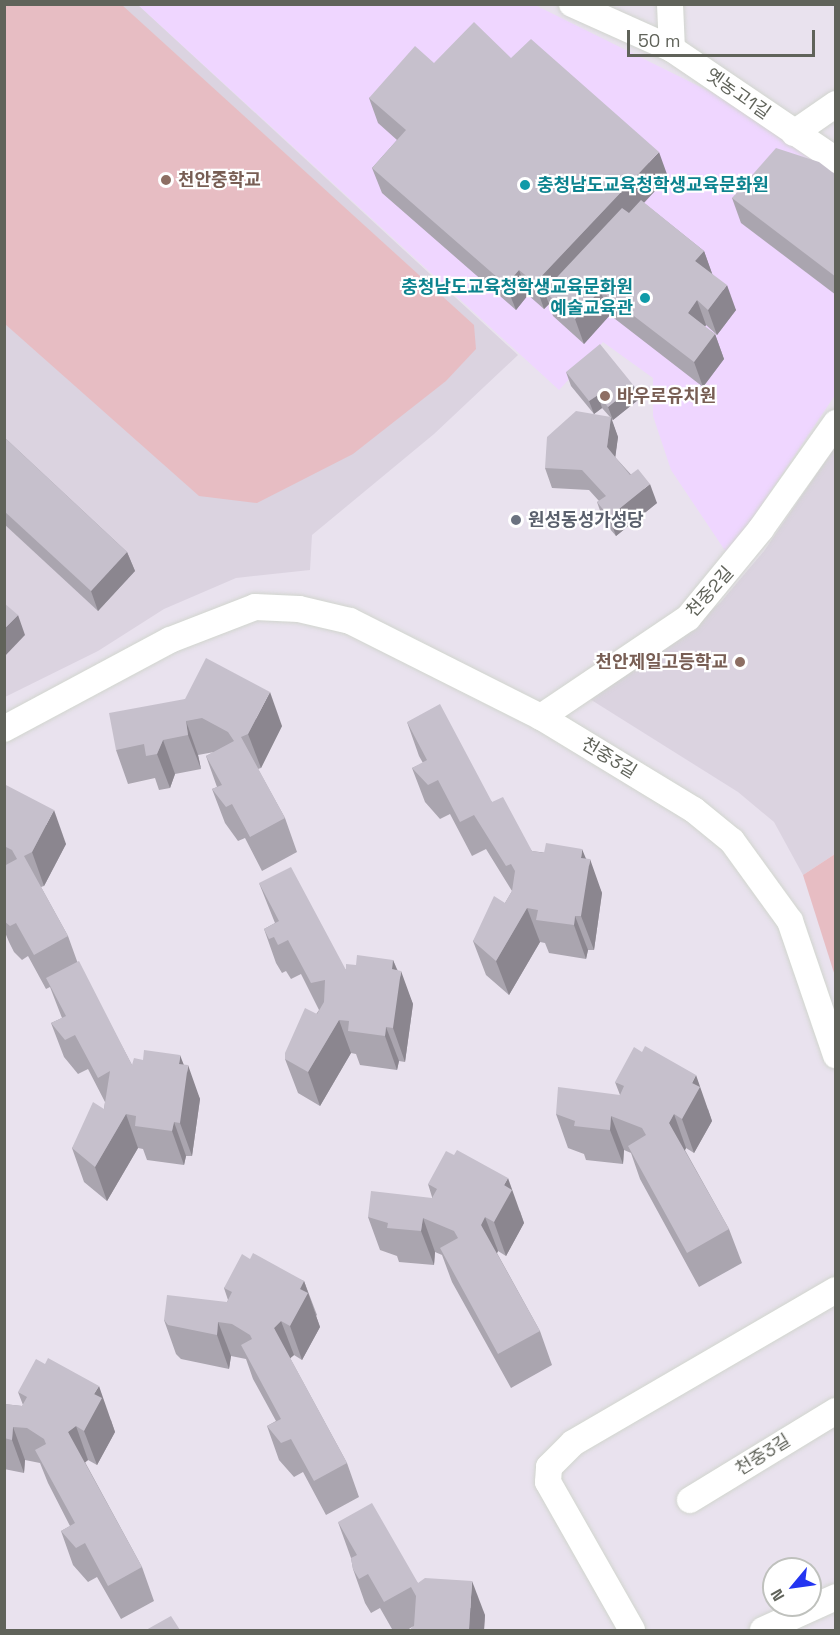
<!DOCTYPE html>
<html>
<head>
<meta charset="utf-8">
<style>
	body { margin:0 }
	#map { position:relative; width:840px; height:1635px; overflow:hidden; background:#e9e2ee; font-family:"Space Grotesk","Noto Sans KR",sans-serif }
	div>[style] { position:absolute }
	.commercial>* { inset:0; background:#efd6ff }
	.education>* { inset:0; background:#dbd3e0 }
	.green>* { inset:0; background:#e7bdc3 }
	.roads { filter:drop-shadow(0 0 2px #d1d5ce) drop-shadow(0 0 2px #d1d5ce) }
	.minor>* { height:26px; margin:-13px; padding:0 13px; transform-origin:13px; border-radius:13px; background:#fff }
	.wall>* { inset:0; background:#aaa5af }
	.shaded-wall>* { inset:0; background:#8b868f }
	.building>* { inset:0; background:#c6c0cc }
	.dots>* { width:16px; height:16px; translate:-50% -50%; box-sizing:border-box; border:3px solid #fff; border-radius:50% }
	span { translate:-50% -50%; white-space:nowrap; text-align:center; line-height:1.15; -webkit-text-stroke:4.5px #fff; paint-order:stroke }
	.street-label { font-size:18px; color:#60635a }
	.education-label { font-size:18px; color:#785e54; font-weight:700 }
	.left { translate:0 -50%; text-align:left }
	.right { translate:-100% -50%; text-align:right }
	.culture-label { font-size:18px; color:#0d838f; font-weight:700 }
	.worship-label { font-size:18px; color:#5b616d; font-weight:700 }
	.frame { position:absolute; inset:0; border:6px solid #60635a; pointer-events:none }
	.north { position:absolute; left:762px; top:1557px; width:60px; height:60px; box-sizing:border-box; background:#fff; border:2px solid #bfc1bd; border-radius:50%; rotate:241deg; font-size:16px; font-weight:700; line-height:24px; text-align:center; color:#60635a }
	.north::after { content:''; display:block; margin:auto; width:21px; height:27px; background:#2435f1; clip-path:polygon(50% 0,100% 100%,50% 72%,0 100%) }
	.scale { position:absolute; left:627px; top:30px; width:188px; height:27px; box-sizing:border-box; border:3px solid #60635a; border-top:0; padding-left:8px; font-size:18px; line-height:21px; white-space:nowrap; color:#60635a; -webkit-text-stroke:4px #fff; paint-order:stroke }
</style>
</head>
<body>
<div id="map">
	<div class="commercial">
		<i style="clip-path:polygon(138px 5px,535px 5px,755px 114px,835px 172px,835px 395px,728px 555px,671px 470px,653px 416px,653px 378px,603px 342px,559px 390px)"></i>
	</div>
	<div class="education">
		<i style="clip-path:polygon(5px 5px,138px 5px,518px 355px,434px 434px,312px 535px,310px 570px,236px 578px,164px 609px,98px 651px,5px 697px)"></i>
		<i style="clip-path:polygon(835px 447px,835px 854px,803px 875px,774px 822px,738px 792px,585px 696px,659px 654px,720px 603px,764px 551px)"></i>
	</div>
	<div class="green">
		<i style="clip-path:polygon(4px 5px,122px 5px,474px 325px,476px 349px,446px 381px,353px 454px,257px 503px,199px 496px,5px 324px)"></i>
		<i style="clip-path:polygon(835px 854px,835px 976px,803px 875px)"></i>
	</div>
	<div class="roads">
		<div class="minor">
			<i style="left:572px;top:4px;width:110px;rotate:24.2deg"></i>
			<i style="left:672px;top:49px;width:198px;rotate:34.1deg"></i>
			<i style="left:670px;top:4px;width:45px;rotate:87.5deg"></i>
			<i style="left:794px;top:133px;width:51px;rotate:-34.6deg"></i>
			<i style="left:541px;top:717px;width:177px;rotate:-34deg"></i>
			<i style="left:688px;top:618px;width:115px;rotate:-50.6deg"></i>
			<i style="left:761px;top:529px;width:130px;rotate:-54.7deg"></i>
			<i style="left:4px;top:729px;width:188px;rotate:-28.2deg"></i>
			<i style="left:170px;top:640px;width:91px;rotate:-21.2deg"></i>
			<i style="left:255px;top:607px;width:44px;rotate:2.6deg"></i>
			<i style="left:299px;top:609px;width:52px;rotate:13.2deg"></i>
			<i style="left:350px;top:621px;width:214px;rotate:26.7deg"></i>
			<i style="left:541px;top:717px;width:179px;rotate:31.3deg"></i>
			<i style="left:694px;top:810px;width:49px;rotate:39.2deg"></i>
			<i style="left:732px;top:841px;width:99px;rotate:54.1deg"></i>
			<i style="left:790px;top:921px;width:142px;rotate:71.1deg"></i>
			<i style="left:690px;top:1500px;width:171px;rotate:-31.4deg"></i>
			<i style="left:632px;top:1630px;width:170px;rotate:-119.6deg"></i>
			<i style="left:548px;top:1482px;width:15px;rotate:-86deg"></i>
			<i style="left:549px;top:1467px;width:34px;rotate:-45deg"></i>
			<i style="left:573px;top:1443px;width:304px;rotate:-30.2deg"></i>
			<i style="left:763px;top:1630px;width:80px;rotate:-24.3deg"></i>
		</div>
	</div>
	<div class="wall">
		<i style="clip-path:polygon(511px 58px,668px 177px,644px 203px,704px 251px,712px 274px,736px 310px,717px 335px,706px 325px,705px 327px,715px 334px,724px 359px,703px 387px,610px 315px,584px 344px,553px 316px,549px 304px,544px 309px,528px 295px,516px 310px,382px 193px,372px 168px,397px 140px,378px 123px,369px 98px,434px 63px)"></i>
		<i style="clip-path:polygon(836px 175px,836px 295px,741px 223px,732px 198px)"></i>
		<i style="clip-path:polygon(566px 372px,634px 386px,638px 400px,613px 420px,611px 419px,618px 437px,615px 457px,657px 503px,616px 536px,604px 522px,597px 502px,599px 501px,589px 490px,552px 488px,545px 468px,610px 417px,602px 408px,594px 414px,571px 386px)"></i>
		<i style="clip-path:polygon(4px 437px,127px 552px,135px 571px,98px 611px,4px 524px)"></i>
		<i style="clip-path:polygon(185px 699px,282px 726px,261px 768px,258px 769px,285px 818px,297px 852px,262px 871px,245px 838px,238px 841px,225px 823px,212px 789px,217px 787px,206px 756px,214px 752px,198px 755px,201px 769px,175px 774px,170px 788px,159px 790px,155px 778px,128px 784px,116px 750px)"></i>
		<i style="clip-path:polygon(407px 722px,492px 802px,532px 851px,586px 858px,602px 893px,594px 950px,588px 950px,586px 959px,549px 953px,545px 943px,540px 942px,509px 995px,486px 975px,473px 941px,505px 903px,512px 891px,486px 849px,472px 856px,450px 814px,440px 819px,425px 802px,412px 768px,423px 763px,419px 756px)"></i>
		<i style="clip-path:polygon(4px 784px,66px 844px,44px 886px,41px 887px,68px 936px,77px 961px,132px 1065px,184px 1065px,200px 1099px,192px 1156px,186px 1156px,184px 1165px,147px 1160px,143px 1149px,138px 1148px,107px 1201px,84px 1182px,72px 1148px,104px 1109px,105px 1102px,88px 1069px,78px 1074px,64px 1057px,51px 1023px,62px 1018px,50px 987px,46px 989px,28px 956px,22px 960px,14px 952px,9px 942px,4px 930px)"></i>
		<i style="clip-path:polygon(259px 883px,346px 970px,356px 965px,393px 960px,413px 1004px,405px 1062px,399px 1061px,397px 1070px,360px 1065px,356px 1054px,351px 1053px,320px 1106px,298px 1093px,285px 1059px,319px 1010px,301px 974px,291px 979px,286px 971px,282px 973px,276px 963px,264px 929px,275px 923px)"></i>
		<i style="clip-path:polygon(615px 1082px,708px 1109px,712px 1121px,694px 1153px,686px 1148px,685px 1150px,729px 1229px,742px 1263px,699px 1287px,640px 1179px,631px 1153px,624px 1150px,623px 1164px,586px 1160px,584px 1154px,568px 1148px,556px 1114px,620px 1095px)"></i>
		<i style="clip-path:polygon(428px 1184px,520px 1211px,524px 1223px,506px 1256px,498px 1251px,497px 1253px,540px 1331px,552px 1365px,511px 1388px,452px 1282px,442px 1255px,435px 1252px,434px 1265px,399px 1262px,397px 1256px,380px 1250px,368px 1217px,432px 1198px,432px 1197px)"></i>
		<i style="clip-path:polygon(250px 1259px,304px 1281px,317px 1315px,316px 1316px,320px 1327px,302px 1360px,294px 1355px,290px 1358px,347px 1463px,359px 1497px,326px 1515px,303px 1472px,294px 1477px,279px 1460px,267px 1426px,276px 1421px,253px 1379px,246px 1359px,231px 1356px,229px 1369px,181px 1359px,176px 1354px,164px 1320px,227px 1302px,228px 1300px,224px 1288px)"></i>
		<i style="clip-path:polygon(18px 1392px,111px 1420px,115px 1432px,97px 1465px,88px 1460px,85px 1462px,142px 1567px,154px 1601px,121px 1619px,97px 1577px,88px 1582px,73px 1565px,61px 1531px,70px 1526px,48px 1483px,40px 1463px,25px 1460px,24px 1473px,4px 1469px,4px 1404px,22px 1406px,23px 1405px)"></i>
		<i style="clip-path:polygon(338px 1522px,418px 1583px,485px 1615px,484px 1630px,410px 1630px,414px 1626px,407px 1630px,390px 1630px,392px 1629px,380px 1608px,371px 1613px,365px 1603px,353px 1569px,351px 1558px)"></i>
	</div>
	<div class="shaded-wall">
		<i style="clip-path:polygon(659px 152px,668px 177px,553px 299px,544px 291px,549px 304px,544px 309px,535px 283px)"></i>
		<i style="clip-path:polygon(704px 251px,713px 276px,695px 261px)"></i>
		<i style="clip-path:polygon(519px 270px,528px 295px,516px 310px,506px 285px)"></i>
		<i style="clip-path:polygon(727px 285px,736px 310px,717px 335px,708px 310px)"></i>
		<i style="clip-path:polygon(600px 290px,610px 315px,584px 344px,575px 319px)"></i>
		<i style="clip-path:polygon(697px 300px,706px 325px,697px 338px,688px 313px)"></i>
		<i style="clip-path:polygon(715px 334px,724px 359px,703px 387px,694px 362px)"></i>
		<i style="clip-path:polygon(634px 386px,638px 400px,613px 420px,608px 407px)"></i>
		<i style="clip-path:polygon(598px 395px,602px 408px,594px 414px,589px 401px)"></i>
		<i style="clip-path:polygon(611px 417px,618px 437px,614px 467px,607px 447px)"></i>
		<i style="clip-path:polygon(650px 484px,657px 503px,616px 536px,609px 517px)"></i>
		<i style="clip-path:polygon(127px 552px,135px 571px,98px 611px,91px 591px)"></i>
		<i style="clip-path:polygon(18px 615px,25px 635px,4px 657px,4px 629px)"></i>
		<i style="clip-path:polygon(270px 692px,282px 726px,261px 768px,248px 734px)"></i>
		<i style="clip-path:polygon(186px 721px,198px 755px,201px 769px,188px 735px)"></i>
		<i style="clip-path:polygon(163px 740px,175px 774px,170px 788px,157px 754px)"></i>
		<i style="clip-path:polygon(54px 810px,66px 844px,44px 886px,32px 852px)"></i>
		<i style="clip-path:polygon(582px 849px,589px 866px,590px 859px,602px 893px,594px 950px,581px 916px,581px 858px)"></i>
		<i style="clip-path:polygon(527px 908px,540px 942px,509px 995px,496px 961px)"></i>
		<i style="clip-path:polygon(575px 916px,588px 950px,586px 959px,574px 925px)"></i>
		<i style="clip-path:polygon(393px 960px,400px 978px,401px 971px,413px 1004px,405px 1062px,393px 1028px,392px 969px)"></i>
		<i style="clip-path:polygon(339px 1020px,351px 1053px,320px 1106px,308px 1072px)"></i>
		<i style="clip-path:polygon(386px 1027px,399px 1061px,397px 1070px,385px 1036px)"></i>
		<i style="clip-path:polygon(180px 1055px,187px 1073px,188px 1065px,200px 1099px,192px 1156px,180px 1123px,179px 1064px)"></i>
		<i style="clip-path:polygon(696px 1075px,712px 1121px,694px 1153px,682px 1119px,692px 1083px)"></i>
		<i style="clip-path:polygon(126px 1114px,138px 1148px,107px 1201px,95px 1167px)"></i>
		<i style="clip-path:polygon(674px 1114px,686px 1148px,682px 1156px,669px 1123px)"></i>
		<i style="clip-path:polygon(611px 1116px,624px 1150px,623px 1164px,610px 1130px)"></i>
		<i style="clip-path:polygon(174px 1122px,186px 1156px,184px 1165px,172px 1131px)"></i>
		<i style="clip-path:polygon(508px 1178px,524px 1223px,506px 1256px,494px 1222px,504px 1185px)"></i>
		<i style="clip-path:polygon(485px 1217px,498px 1251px,494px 1259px,481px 1225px)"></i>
		<i style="clip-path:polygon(423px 1218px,435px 1252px,434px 1265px,421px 1231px)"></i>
		<i style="clip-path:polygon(304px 1281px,320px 1327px,302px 1360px,290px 1326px,300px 1289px)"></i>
		<i style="clip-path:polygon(281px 1321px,294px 1355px,286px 1362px,274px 1328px)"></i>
		<i style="clip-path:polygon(218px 1322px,231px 1356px,229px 1369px,217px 1335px)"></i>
		<i style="clip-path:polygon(99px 1386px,115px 1432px,97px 1465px,84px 1431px,94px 1394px)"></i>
		<i style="clip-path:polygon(76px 1426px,88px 1460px,81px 1466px,68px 1432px)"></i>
		<i style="clip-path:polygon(13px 1427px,25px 1460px,24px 1473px,12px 1440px)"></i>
		<i style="clip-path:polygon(472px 1581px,485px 1615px,484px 1630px,469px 1630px)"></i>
	</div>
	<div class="building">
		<i style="clip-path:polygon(474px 22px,511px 58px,531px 39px,659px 152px,535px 283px,519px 270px,506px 285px,372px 168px,406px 130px,369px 98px,415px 46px,434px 63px)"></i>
		<i style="clip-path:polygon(776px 148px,819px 162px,836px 175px,836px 277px,732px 198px)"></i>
		<i style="clip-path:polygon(641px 200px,704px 251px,695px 261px,727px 285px,708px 310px,697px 300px,688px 313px,715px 334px,694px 362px,600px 290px,575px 319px,544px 291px,622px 208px,629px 213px)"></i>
		<i style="clip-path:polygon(600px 344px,634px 386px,608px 407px,598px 395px,589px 401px,566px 372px)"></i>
		<i style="clip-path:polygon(576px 411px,611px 417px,607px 447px,630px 475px,638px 469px,650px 484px,609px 517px,597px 502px,606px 496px,582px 470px,545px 468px,547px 437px)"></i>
		<i style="clip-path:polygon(4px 437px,127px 552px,91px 591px,4px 511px)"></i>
		<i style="clip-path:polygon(4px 603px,18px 615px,4px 629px)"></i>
		<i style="clip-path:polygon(206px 658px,270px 692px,248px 734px,241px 737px,285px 818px,250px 837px,232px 804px,226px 807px,212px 789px,222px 785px,206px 756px,234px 741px,228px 732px,202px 718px,186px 721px,188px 735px,163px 740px,157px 754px,146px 756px,144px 744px,116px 750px,109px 713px,185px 699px)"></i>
		<i style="clip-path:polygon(440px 704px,492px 802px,503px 797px,532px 851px,544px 853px,546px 843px,582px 849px,581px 858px,590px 859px,581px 916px,575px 916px,574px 925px,536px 920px,538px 910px,527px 908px,496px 961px,473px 941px,494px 896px,505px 903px,512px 891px,515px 871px,511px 864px,506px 866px,474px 815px,460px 822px,438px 780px,428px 785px,412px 768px,427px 760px,407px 722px)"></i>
		<i style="clip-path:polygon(4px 784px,54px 810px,32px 852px,24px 856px,68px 936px,34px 955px,16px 923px,10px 926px,4px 921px,4px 904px,6px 903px,4px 901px,4px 866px,17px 859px,12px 850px,4px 846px)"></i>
		<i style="clip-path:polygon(291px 867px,346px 970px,346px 964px,356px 965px,357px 955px,393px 960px,392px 969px,401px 971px,393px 1028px,386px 1027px,385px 1036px,348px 1031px,349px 1021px,339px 1020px,308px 1072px,285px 1059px,285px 1053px,305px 1008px,317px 1014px,324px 1002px,325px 980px,311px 983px,288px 940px,278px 945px,274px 937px,269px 939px,264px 929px,279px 921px,259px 883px)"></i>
		<i style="clip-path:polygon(79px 961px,132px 1065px,134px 1058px,143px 1060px,144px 1050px,180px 1055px,179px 1064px,188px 1065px,180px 1123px,174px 1122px,172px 1131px,135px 1126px,136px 1116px,126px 1114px,95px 1167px,72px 1148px,93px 1102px,104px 1109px,110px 1071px,98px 1078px,75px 1035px,65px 1040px,51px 1023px,66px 1016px,46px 978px)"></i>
		<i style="clip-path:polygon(645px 1046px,696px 1075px,692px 1083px,700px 1087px,682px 1119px,674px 1114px,669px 1123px,729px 1229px,687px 1253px,628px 1146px,646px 1135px,642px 1128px,611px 1116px,610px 1130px,574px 1126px,575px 1121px,556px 1114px,558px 1087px,620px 1095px,624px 1086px,615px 1082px,634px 1047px,642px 1052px)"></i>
		<i style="clip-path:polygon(457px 1150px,508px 1178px,504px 1185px,512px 1190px,494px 1222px,485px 1217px,481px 1225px,540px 1331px,498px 1354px,440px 1248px,458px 1238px,454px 1231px,423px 1218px,421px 1231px,387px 1228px,388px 1223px,368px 1217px,371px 1191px,432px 1198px,437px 1189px,428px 1184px,446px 1151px,454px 1155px)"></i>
		<i style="clip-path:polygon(253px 1253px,304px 1281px,300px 1289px,308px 1293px,290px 1326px,281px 1321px,274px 1328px,347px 1463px,314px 1481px,291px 1439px,281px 1443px,267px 1426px,281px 1419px,241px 1345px,252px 1339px,250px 1335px,232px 1324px,218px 1322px,217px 1335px,168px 1325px,164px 1320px,167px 1295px,227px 1302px,232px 1292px,224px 1288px,242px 1254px,250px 1259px)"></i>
		<i style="clip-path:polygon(48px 1358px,99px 1386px,94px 1394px,102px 1398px,84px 1431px,76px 1426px,68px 1432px,142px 1567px,108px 1586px,85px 1543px,76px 1548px,61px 1531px,75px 1523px,35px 1450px,46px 1444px,44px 1439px,27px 1428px,13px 1427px,12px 1440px,4px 1438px,4px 1404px,22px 1406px,27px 1397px,18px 1392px,36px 1359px,45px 1364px)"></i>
		<i style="clip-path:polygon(372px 1503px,418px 1583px,425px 1578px,472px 1581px,469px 1630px,410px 1630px,414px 1626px,416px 1596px,411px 1587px,384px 1602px,368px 1574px,359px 1579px,353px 1569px,351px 1558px,357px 1555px,338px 1522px)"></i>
		<i style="clip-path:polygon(171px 1616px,180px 1630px,146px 1630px)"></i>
	</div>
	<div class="dots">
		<i style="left:166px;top:180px;background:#8d6e63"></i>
		<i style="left:525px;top:185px;background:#0f9aa8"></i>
		<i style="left:645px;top:298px;background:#0f9aa8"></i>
		<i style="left:605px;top:396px;background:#8d6e63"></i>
		<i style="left:516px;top:520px;background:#6b7280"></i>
		<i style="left:740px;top:662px;background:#8d6e63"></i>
	</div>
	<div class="street-label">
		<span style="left:738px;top:94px;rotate:35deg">옛농고1길</span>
		<span style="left:710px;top:592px;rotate:-48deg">천중2길</span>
		<span style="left:609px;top:758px;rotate:31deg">천중3길</span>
		<span style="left:763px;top:1455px;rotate:-32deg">천중3길</span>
	</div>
	<div class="education-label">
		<span class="left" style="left:178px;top:180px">천안중학교</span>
		<span class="left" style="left:617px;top:396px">바우로유치원</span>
		<span class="right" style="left:728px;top:662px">천안제일고등학교</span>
	</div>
	<div class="culture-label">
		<span class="left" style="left:537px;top:185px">충청남도교육청학생교육문화원</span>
		<span class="right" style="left:633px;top:298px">충청남도교육청학생교육문화원<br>예술교육관</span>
	</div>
	<div class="worship-label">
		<span class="left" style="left:528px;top:520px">원성동성가성당</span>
	</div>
	<div class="frame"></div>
	<div class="north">N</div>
	<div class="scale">50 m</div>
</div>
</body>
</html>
